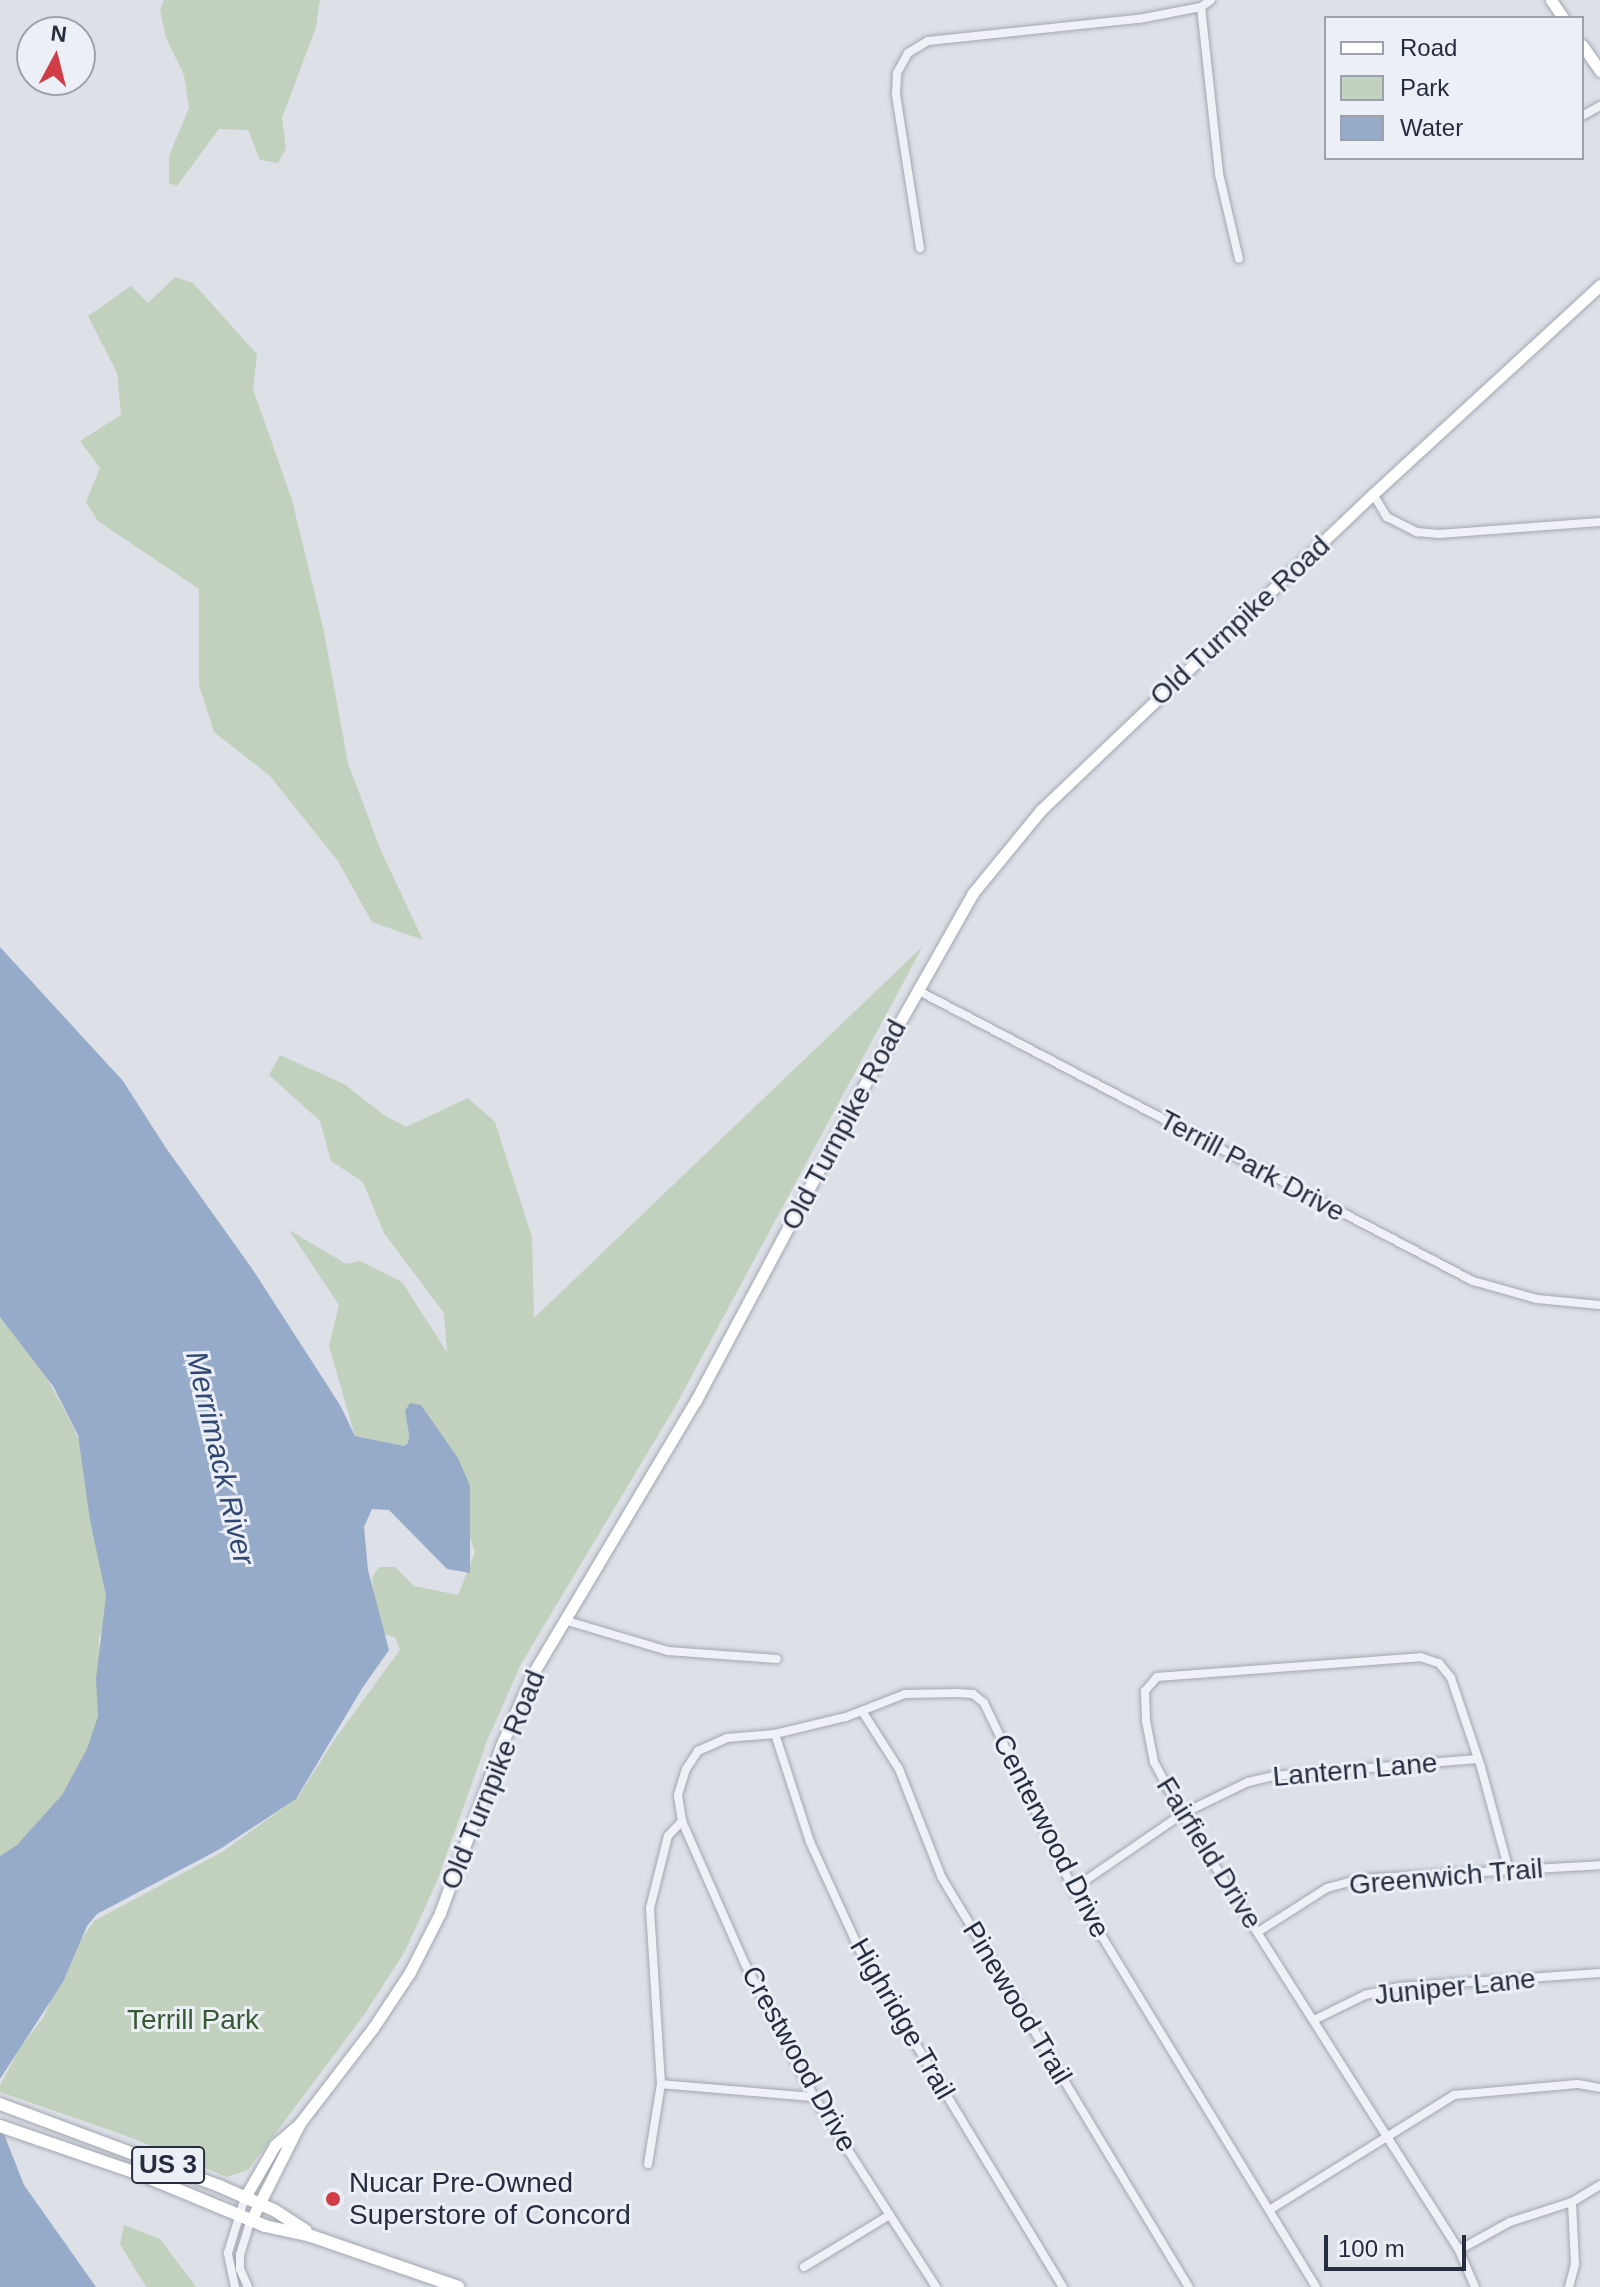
<!DOCTYPE html>
<html>
<head>
<meta charset="utf-8">
<style>
	body { margin:0 }
	#map { position:relative; width:1600px; height:2287px; overflow:hidden; background:#dde0e7; font-family:Arial,sans-serif }
	div>[style] { position:absolute }
	.green>* { inset:0; background:#c1d1be }
	.water>* { inset:0; background:#96abc9 }
	.roads { filter:drop-shadow(0 0 2px #a2a7b1) drop-shadow(0 0 2px #a2a7b1) }
	.street>* { height:8px; margin:-4px; padding:0 4px; transform-origin:4px; border-radius:4px; background:#f0f1f6 }
	.secondary>* { height:11px; margin:-5.5px; padding:0 5.5px; transform-origin:5.5px; border-radius:5.5px; background:#fff }
	.primary>* { height:12px; margin:-6px; padding:0 6px; transform-origin:6px; border-radius:6px; background:#fff }
	.dots>* { width:22px; height:22px; translate:-50% -50%; box-sizing:border-box; border:4px solid #eceff5; border-radius:50% }
	span { translate:-50% -50%; white-space:nowrap; text-align:center; line-height:1.15; -webkit-text-stroke:6px #eceff5; paint-order:stroke }
	.shield-label span { padding:2px 6px; background:#eceff5; border:2px solid; border-radius:6px; -webkit-text-stroke-width:0 }
	.shield-label { font-size:26px; color:#262d3e; font-weight:700 }
	.street-label { font-size:28px; color:#262d3e }
	.park-label { font-size:28px; color:#375a33 }
	.poi-label { font-size:28px; color:#262d3e }
	.left { translate:0 -50%; text-align:left }
	.water-label { font-size:30px; color:#2f4873; font-style:italic }
	.legend { position:absolute; left:1324px; top:16px; width:260px; height:144px; box-sizing:border-box; background:#eceff5; border:2px solid #9da1ac; margin:0; padding:10px 14px; list-style:none; font-size:24px; color:#262d3e }
	.legend li { display:flex; align-items:center; gap:16px; height:40px }
	.legend b { width:40px; border:2px solid #9da1ac }
	.north { position:absolute; left:16px; top:16px; width:80px; height:80px; box-sizing:border-box; background:#eceff5; border:2px solid #9da1ac; border-radius:50%; rotate:7deg; font-size:22px; font-weight:700; line-height:32px; text-align:center; color:#262d3e }
	.north::after { content:''; display:block; margin:auto; width:28px; height:36px; background:#d13d47; clip-path:polygon(50% 0,100% 100%,50% 72%,0 100%) }
	.scale { position:absolute; left:1324px; top:2235px; width:142px; height:36px; box-sizing:border-box; border:4px solid #262d3e; border-top:0; padding-left:10px; font-size:24px; line-height:28px; white-space:nowrap; color:#262d3e; -webkit-text-stroke:6px #eceff5; paint-order:stroke }
</style>
</head>
<body>
<div id="map">
	<div class="green">
		<i style="clip-path:polygon(164px 0,320px 0,316px 27px,282px 118px,286px 148px,278px 163px,260px 160px,248px 130px,219px 129px,177px 186px,169px 183px,169px 156px,189px 108px,184px 75px,166px 38px,160px 10px)"></i>
		<i style="clip-path:polygon(175px 277px,193px 283px,257px 354px,253px 389px,292px 500px,324px 632px,348px 763px,381px 851px,423px 940px,372px 922px,338px 861px,270px 776px,214px 732px,199px 685px,199px 589px,98px 521px,86px 502px,100px 468px,80px 441px,121px 415px,117px 373px,88px 316px,131px 286px,148px 303px)"></i>
		<i style="clip-path:polygon(923px 946px,675px 1407px,521px 1664px,487px 1741px,437px 1881px,405px 1951px,364px 2015px,248px 2170px,227px 2177px,124px 2135px,0 2092px,0 2085px,21px 2046px,43px 2018px,59px 1983px,66px 1976px,72px 1953px,94px 1921px,222px 1852px,297px 1798px,337px 1736px,400px 1650px,395px 1637px,379px 1633px,372px 1578px,379px 1567px,395px 1567px,414px 1586px,458px 1595px,475px 1552px,470px 1538px,470px 1486px,447px 1443px,421px 1405px,405px 1411px,409px 1435px,408px 1443px,404px 1446px,355px 1436px,329px 1346px,339px 1305px,289px 1230px,346px 1264px,360px 1261px,402px 1282px,447px 1352px,444px 1313px,384px 1233px,363px 1182px,331px 1161px,320px 1121px,269px 1075px,280px 1055px,344px 1084px,384px 1115px,406px 1127px,468px 1098px,495px 1122px,532px 1237px,534px 1318px)"></i>
		<i style="clip-path:polygon(0 1310px,42px 1369px,74px 1428px,88px 1465px,106px 1532px,108px 1625px,99px 1637px,101px 1709px,86px 1776px,35px 1832px,0 1859px)"></i>
		<i style="clip-path:polygon(124px 2225px,160px 2239px,196px 2287px,146px 2287px,120px 2244px)"></i>
	</div>
	<div class="water">
		<i style="clip-path:polygon(0 947px,123px 1081px,166px 1148px,253px 1270px,340px 1405px,355px 1436px,404px 1446px,408px 1443px,409px 1435px,405px 1411px,410px 1403px,421px 1405px,458px 1458px,470px 1486px,470px 1573px,447px 1569px,389px 1510px,372px 1509px,364px 1527px,368px 1570px,389px 1650px,363px 1687px,296px 1799px,220px 1849px,97px 1914px,87px 1926px,63px 1982px,0 2079px,0 1856px,17px 1845px,62px 1795px,87px 1749px,98px 1716px,96px 1679px,106px 1596px,90px 1520px,78px 1435px,53px 1386px,0 1317px)"></i>
		<i style="clip-path:polygon(0 2124px,24px 2185px,96px 2287px,0 2287px)"></i>
	</div>
	<div class="roads">
		<div class="street">
			<i style="left:1201px;top:7px;width:168px;rotate:83.8deg"></i>
			<i style="left:1219px;top:174px;width:87px;rotate:76.8deg"></i>
			<i style="left:1582px;top:116px;width:21px;rotate:-29deg"></i>
			<i style="left:920px;top:248px;width:156px;rotate:-98.9deg"></i>
			<i style="left:896px;top:94px;width:21px;rotate:-87deg"></i>
			<i style="left:897px;top:73px;width:23px;rotate:-61deg"></i>
			<i style="left:908px;top:53px;width:23px;rotate:-31deg"></i>
			<i style="left:928px;top:41px;width:212px;rotate:-6deg"></i>
			<i style="left:1139px;top:19px;width:63px;rotate:-11deg"></i>
			<i style="left:1201px;top:7px;width:12px;rotate:-35deg"></i>
			<i style="left:1373px;top:494px;width:27px;rotate:59deg"></i>
			<i style="left:1387px;top:517px;width:34px;rotate:27deg"></i>
			<i style="left:1417px;top:532px;width:22px;rotate:5deg"></i>
			<i style="left:1439px;top:534px;width:161px;rotate:-4.3deg"></i>
			<i style="left:917px;top:990px;width:628px;rotate:27.63deg"></i>
			<i style="left:1473px;top:1281px;width:66px;rotate:15.7deg"></i>
			<i style="left:1537px;top:1299px;width:63px;rotate:5.4deg"></i>
			<i style="left:564px;top:1620px;width:109px;rotate:16.6deg"></i>
			<i style="left:668px;top:1651px;width:109px;rotate:4.2deg"></i>
			<i style="left:862px;top:1711px;width:69px;rotate:57.5deg"></i>
			<i style="left:899px;top:1769px;width:117px;rotate:68.5deg"></i>
			<i style="left:942px;top:1878px;width:478px;rotate:58.9deg"></i>
			<i style="left:775px;top:1734px;width:114px;rotate:72deg"></i>
			<i style="left:810px;top:1842px;width:127px;rotate:65.3deg"></i>
			<i style="left:863px;top:1957px;width:386px;rotate:58.8deg"></i>
			<i style="left:1073px;top:1889px;width:132px;rotate:-34.5deg"></i>
			<i style="left:1182px;top:1814px;width:73px;rotate:-25.9deg"></i>
			<i style="left:1248px;top:1782px;width:27px;rotate:-13deg"></i>
			<i style="left:1274px;top:1776px;width:203px;rotate:-4.8deg"></i>
			<i style="left:1258px;top:1932px;width:82px;rotate:-32.5deg"></i>
			<i style="left:1327px;top:1888px;width:34px;rotate:-15deg"></i>
			<i style="left:1360px;top:1879px;width:240px;rotate:-3.3deg"></i>
			<i style="left:1314px;top:2020px;width:57px;rotate:-26.1deg"></i>
			<i style="left:1365px;top:1995px;width:35px;rotate:-13deg"></i>
			<i style="left:1399px;top:1987px;width:201px;rotate:-4deg"></i>
			<i style="left:661px;top:2084px;width:154px;rotate:4.9deg"></i>
			<i style="left:648px;top:2164px;width:81px;rotate:-80.8deg"></i>
			<i style="left:661px;top:2084px;width:176px;rotate:-93.6deg"></i>
			<i style="left:650px;top:1908px;width:74px;rotate:-76deg"></i>
			<i style="left:668px;top:1836px;width:21px;rotate:-47deg"></i>
			<i style="left:1271px;top:2209px;width:216px;rotate:-31.9deg"></i>
			<i style="left:1454px;top:2095px;width:124px;rotate:-5.1deg"></i>
			<i style="left:1578px;top:2084px;width:22px;rotate:10deg"></i>
			<i style="left:1459px;top:2250px;width:58px;rotate:-28.8deg"></i>
			<i style="left:1510px;top:2222px;width:65px;rotate:-17.9deg"></i>
			<i style="left:1572px;top:2202px;width:33px;rotate:-31deg"></i>
			<i style="left:804px;top:2267px;width:100px;rotate:-31.2deg"></i>
			<i style="left:235px;top:2287px;width:35px;rotate:-102deg"></i>
			<i style="left:228px;top:2253px;width:59px;rotate:-73.1deg"></i>
			<i style="left:248px;top:2287px;width:20px;rotate:-114deg"></i>
			<i style="left:240px;top:2269px;width:14px;rotate:-90deg"></i>
			<i style="left:240px;top:2255px;width:37px;rotate:-73deg"></i>
			<i style="left:936px;top:2287px;width:226px;rotate:-122.7deg"></i>
			<i style="left:814px;top:2097px;width:150px;rotate:-117.4deg"></i>
			<i style="left:745px;top:1964px;width:156px;rotate:-113.8deg"></i>
			<i style="left:682px;top:1821px;width:26px;rotate:-99deg"></i>
			<i style="left:678px;top:1795px;width:27px;rotate:-73deg"></i>
			<i style="left:686px;top:1769px;width:22px;rotate:-56deg"></i>
			<i style="left:698px;top:1751px;width:32px;rotate:-24deg"></i>
			<i style="left:727px;top:1738px;width:48px;rotate:-4.8deg"></i>
			<i style="left:775px;top:1734px;width:73px;rotate:-13.5deg"></i>
			<i style="left:846px;top:1717px;width:63px;rotate:-21.3deg"></i>
			<i style="left:905px;top:1694px;width:53px;rotate:-1.1deg"></i>
			<i style="left:958px;top:1693px;width:15px;rotate:4deg"></i>
			<i style="left:973px;top:1694px;width:14px;rotate:39deg"></i>
			<i style="left:984px;top:1703px;width:206px;rotate:64.4deg"></i>
			<i style="left:1073px;top:1889px;width:466px;rotate:58.6deg"></i>
			<i style="left:1475px;top:2287px;width:40px;rotate:-113.4deg"></i>
			<i style="left:1459px;top:2250px;width:517px;rotate:-122.43deg"></i>
			<i style="left:1182px;top:1814px;width:59px;rotate:-118.3deg"></i>
			<i style="left:1154px;top:1762px;width:42px;rotate:-101deg"></i>
			<i style="left:1146px;top:1721px;width:30px;rotate:-92deg"></i>
			<i style="left:1145px;top:1691px;width:18px;rotate:-49deg"></i>
			<i style="left:1157px;top:1677px;width:264px;rotate:-4.3deg"></i>
			<i style="left:1420px;top:1657px;width:20px;rotate:18deg"></i>
			<i style="left:1439px;top:1663px;width:19px;rotate:51deg"></i>
			<i style="left:1451px;top:1678px;width:94px;rotate:71.4deg"></i>
			<i style="left:1481px;top:1767px;width:108px;rotate:74.9deg"></i>
			<i style="left:1569px;top:2287px;width:24px;rotate:-75deg"></i>
			<i style="left:1575px;top:2264px;width:62px;rotate:-92.8deg"></i>
		</div>
		<div class="secondary">
			<i style="left:1551px;top:0;width:22px;rotate:56deg"></i>
			<i style="left:1582px;top:45px;width:32px;rotate:55deg"></i>
			<i style="left:245px;top:2197px;width:60px;rotate:-60deg"></i>
			<i style="left:275px;top:2145px;width:33px;rotate:-41deg"></i>
			<i style="left:300px;top:2123px;width:120px;rotate:-52.5deg"></i>
			<i style="left:373px;top:2028px;width:67px;rotate:-56.5deg"></i>
			<i style="left:410px;top:1972px;width:66px;rotate:-63deg"></i>
			<i style="left:440px;top:1913px;width:178px;rotate:-69.9deg"></i>
			<i style="left:501px;top:1746px;width:77px;rotate:-66.4deg"></i>
			<i style="left:532px;top:1675px;width:320px;rotate:-59.2deg"></i>
			<i style="left:696px;top:1400px;width:342px;rotate:-61.9deg"></i>
			<i style="left:857px;top:1098px;width:236px;rotate:-60.5deg"></i>
			<i style="left:973px;top:893px;width:107px;rotate:-50.7deg"></i>
			<i style="left:1041px;top:810px;width:458px;rotate:-43.6deg"></i>
			<i style="left:1373px;top:494px;width:309px;rotate:-42.6deg"></i>
			<i style="left:251px;top:2220px;width:109px;rotate:-63.2deg"></i>
		</div>
		<div class="primary">
			<i style="left:0;top:2104px;width:232px;rotate:20.5deg"></i>
			<i style="left:217px;top:2185px;width:62px;rotate:23.7deg"></i>
			<i style="left:274px;top:2210px;width:38px;rotate:33deg"></i>
			<i style="left:0;top:2126px;width:150px;rotate:19deg"></i>
			<i style="left:142px;top:2175px;width:133px;rotate:22.5deg"></i>
			<i style="left:265px;top:2226px;width:47px;rotate:12.3deg"></i>
			<i style="left:311px;top:2236px;width:156px;rotate:19.1deg"></i>
		</div>
	</div>
	<div class="dots">
		<i style="left:333px;top:2199px;background:#d13d47"></i>
	</div>
	<div class="shield-label">
		<span style="left:168px;top:2165px">US 3</span>
	</div>
	<div class="street-label">
		<span style="left:1240px;top:621px;rotate:-43deg">Old Turnpike Road</span>
		<span style="left:844px;top:1125px;rotate:-62deg">Old Turnpike Road</span>
		<span style="left:1252px;top:1166px;rotate:28deg">Terrill Park Drive</span>
		<span style="left:1355px;top:1770px;rotate:-5deg">Lantern Lane</span>
		<span style="left:493px;top:1780px;rotate:-68deg">Old Turnpike Road</span>
		<span style="left:1051px;top:1836px;rotate:63deg">Centerwood Drive</span>
		<span style="left:1209px;top:1853px;rotate:58deg">Fairfield Drive</span>
		<span style="left:1446px;top:1877px;rotate:-5deg">Greenwich Trail</span>
		<span style="left:1455px;top:1987px;rotate:-6deg">Juniper Lane</span>
		<span style="left:1017px;top:2003px;rotate:59deg">Pinewood Trail</span>
		<span style="left:902px;top:2019px;rotate:60deg">Highridge Trail</span>
		<span style="left:799px;top:2059px;rotate:61deg">Crestwood Drive</span>
	</div>
	<div class="park-label">
		<span style="left:193px;top:2020px">Terrill Park</span>
	</div>
	<div class="poi-label">
		<span class="left" style="left:349px;top:2199px">Nucar Pre-Owned<br>Superstore of Concord</span>
	</div>
	<div class="water-label">
		<span style="left:220px;top:1458px;rotate:77deg">Merrimack River</span>
	</div>
	<ul class="legend">
	<li><b style="height:10px;background:#fff"></b>Road</li>
	<li><b style="height:22px;background:#c1d1be"></b>Park</li>
	<li><b style="height:22px;background:#96abc9"></b>Water</li>
	</ul>
	<div class="north">N</div>
	<div class="scale">100 m</div>
</div>
</body>
</html>
